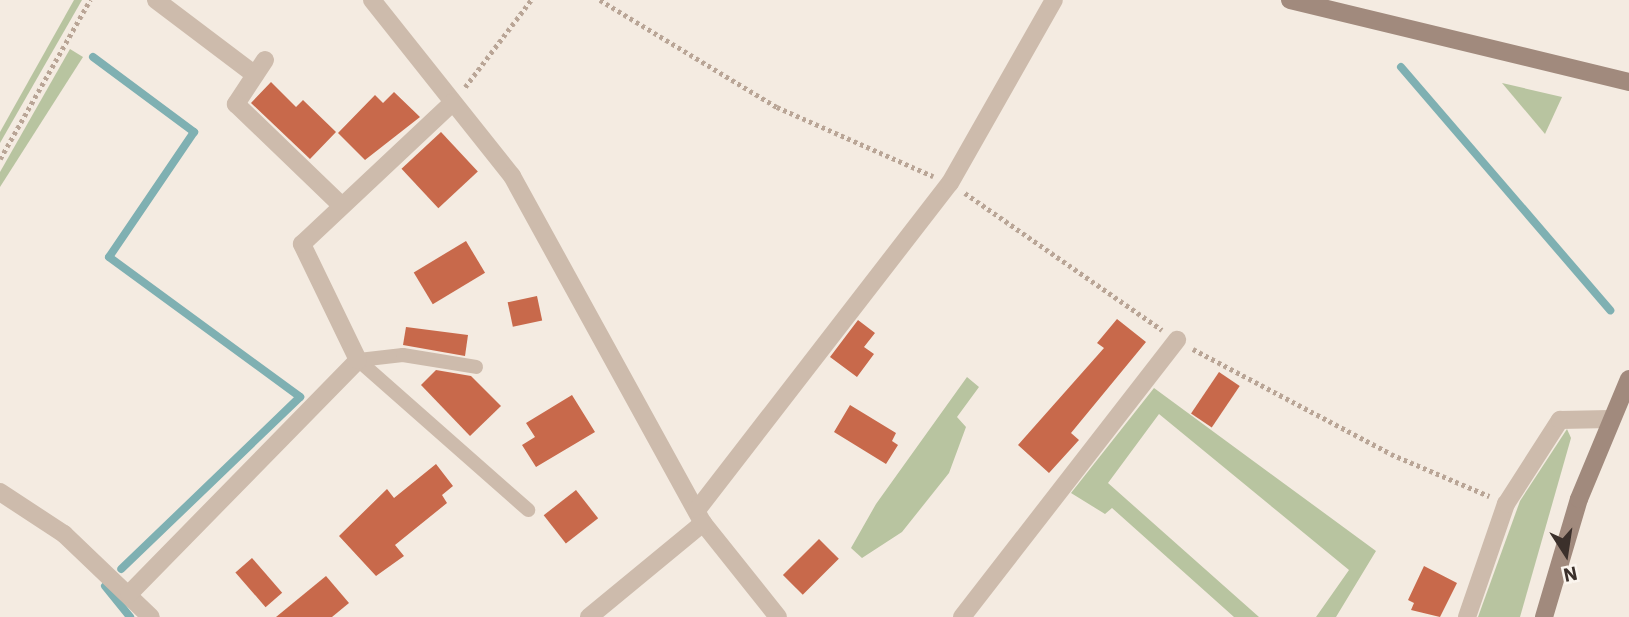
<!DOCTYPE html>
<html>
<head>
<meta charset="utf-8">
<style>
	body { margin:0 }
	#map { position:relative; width:1629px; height:617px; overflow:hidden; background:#f4ebe1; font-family:"IBM Plex Sans",sans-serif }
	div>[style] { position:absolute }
	.green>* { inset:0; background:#b8c4a0 }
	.stream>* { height:8px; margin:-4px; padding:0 4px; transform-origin:4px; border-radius:4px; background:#7fb0b2 }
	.building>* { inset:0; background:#c8694b; transform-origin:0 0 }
	.path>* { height:4.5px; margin-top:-2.25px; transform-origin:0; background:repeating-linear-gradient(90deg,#b9a596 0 3.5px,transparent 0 7px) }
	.lane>* { height:14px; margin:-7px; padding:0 7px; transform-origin:7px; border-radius:7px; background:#cdbbac }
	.street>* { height:18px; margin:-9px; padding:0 9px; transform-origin:9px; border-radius:9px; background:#cdbbac }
	.secondary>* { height:18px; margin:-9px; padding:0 9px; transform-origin:9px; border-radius:9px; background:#a18a7d }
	span { translate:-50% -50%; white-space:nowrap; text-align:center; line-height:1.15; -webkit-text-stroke:7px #fbf5ee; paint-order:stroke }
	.north { position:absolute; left:1531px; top:519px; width:70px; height:70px; -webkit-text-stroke:5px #fbf5ee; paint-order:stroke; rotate:168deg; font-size:19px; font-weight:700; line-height:28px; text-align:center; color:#3b302b }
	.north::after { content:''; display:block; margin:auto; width:24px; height:32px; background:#3b302b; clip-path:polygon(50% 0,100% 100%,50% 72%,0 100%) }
</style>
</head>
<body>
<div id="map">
	<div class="green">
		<i style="clip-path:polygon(74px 0,82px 0,0 143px,0 132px)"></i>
		<i style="clip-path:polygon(70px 49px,83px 57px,0 187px,0 172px)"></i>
		<i style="clip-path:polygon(1502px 83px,1562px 97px,1545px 134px)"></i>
		<i style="clip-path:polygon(967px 377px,979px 387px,957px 417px,966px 427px,949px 473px,902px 532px,862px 558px,851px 548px,876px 504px)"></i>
		<i style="clip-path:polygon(1154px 388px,1376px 551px,1336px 617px,1316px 617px,1349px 570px,1159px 414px,1108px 483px,1259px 617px,1234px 617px,1112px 508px,1105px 514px,1071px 493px)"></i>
		<i style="clip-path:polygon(1567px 429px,1571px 438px,1520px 617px,1478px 617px,1520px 501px)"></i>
	</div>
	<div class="stream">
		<i style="left:93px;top:57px;width:126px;rotate:36.6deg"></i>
		<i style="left:194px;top:132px;width:151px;rotate:124.2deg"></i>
		<i style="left:109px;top:257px;width:237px;rotate:36.2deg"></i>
		<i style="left:300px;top:397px;width:248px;rotate:136.1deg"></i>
		<i style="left:1401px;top:67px;width:321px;rotate:49.3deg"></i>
		<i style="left:105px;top:586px;width:40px;rotate:51deg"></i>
	</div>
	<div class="building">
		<i style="clip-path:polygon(271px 82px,296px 107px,303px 100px,336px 132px,310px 159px,251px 103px)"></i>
		<i style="clip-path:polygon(394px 92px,420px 117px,365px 160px,338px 133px,375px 95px,383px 103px)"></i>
		<i style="left:441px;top:132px;width:54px;height:54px;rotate:47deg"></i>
		<i style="left:466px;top:241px;width:37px;height:61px;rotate:59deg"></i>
		<i style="left:537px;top:296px;width:25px;height:30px;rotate:78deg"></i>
		<i style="clip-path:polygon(1117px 319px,1146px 342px,1071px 433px,1079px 440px,1049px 473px,1018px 445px,1104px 348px,1097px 343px)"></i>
		<i style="clip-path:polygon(858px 320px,875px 333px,864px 347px,874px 354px,857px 377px,830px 357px)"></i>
		<i style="clip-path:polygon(406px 327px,468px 335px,465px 356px,403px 345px)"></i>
		<i style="clip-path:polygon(436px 370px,471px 376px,501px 406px,470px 436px,421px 385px)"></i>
		<i style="left:1219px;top:372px;width:25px;height:50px;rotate:34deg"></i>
		<i style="clip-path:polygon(572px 395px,595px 432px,536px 467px,522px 445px,535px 437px,526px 423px)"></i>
		<i style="clip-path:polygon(850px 405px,896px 433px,892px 441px,898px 445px,886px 464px,834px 432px)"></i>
		<i style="clip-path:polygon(436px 464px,453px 486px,442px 495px,447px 503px,395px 545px,404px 556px,376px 576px,339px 536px,387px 489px,394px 498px)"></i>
		<i style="left:576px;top:490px;width:36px;height:41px;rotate:52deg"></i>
		<i style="left:819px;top:539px;width:28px;height:51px;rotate:45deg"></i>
		<i style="left:252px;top:558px;width:46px;height:22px;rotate:49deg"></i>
		<i style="clip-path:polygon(1424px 566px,1457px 583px,1440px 617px,1411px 610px,1414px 603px,1408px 600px)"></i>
		<i style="clip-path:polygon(326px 576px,349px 603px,332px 617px,276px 617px)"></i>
	</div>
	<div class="path">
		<i style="left:600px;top:0;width:207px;rotate:31.2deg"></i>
		<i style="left:777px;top:107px;width:171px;rotate:23.9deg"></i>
		<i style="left:465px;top:87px;width:109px;rotate:-52.8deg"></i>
		<i style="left:0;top:159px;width:183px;rotate:-60.5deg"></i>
		<i style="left:965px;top:193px;width:240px;rotate:34.8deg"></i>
		<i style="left:1193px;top:349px;width:224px;rotate:27.9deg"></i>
		<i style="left:1391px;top:454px;width:107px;rotate:23.2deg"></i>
	</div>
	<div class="lane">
		<i style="left:358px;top:360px;width:227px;rotate:41.4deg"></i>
		<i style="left:359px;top:360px;width:44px;rotate:-6.5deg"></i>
		<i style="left:403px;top:355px;width:74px;rotate:9.3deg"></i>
	</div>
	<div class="street">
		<i style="left:156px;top:0;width:124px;rotate:37.1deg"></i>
		<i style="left:372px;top:0;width:225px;rotate:51.5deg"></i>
		<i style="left:512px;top:176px;width:396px;rotate:61.2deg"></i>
		<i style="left:703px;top:523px;width:120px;rotate:51.4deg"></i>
		<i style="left:265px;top:60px;width:53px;rotate:123.4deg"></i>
		<i style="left:236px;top:104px;width:146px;rotate:43.9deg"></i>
		<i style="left:0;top:492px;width:77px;rotate:33.3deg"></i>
		<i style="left:64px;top:534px;width:120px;rotate:43.7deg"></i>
		<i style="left:697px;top:510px;width:413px;rotate:-52.3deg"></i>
		<i style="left:950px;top:183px;width:210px;rotate:-60.4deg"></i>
		<i style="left:129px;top:594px;width:327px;rotate:-45.6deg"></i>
		<i style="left:358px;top:360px;width:129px;rotate:-115.8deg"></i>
		<i style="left:302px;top:244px;width:207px;rotate:-43.2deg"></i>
		<i style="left:589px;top:617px;width:148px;rotate:-39.5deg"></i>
		<i style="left:962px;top:617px;width:351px;rotate:-52.2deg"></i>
		<i style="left:1467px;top:617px;width:120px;rotate:-71deg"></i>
		<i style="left:1506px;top:504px;width:100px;rotate:-57.3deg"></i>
		<i style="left:1560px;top:420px;width:50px;rotate:-1.1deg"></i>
	</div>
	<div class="secondary">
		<i style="left:1290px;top:0;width:349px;rotate:13.6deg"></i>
		<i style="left:1544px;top:617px;width:123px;rotate:-73.5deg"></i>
		<i style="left:1579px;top:499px;width:130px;rotate:-67.4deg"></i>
	</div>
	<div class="north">N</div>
</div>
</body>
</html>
